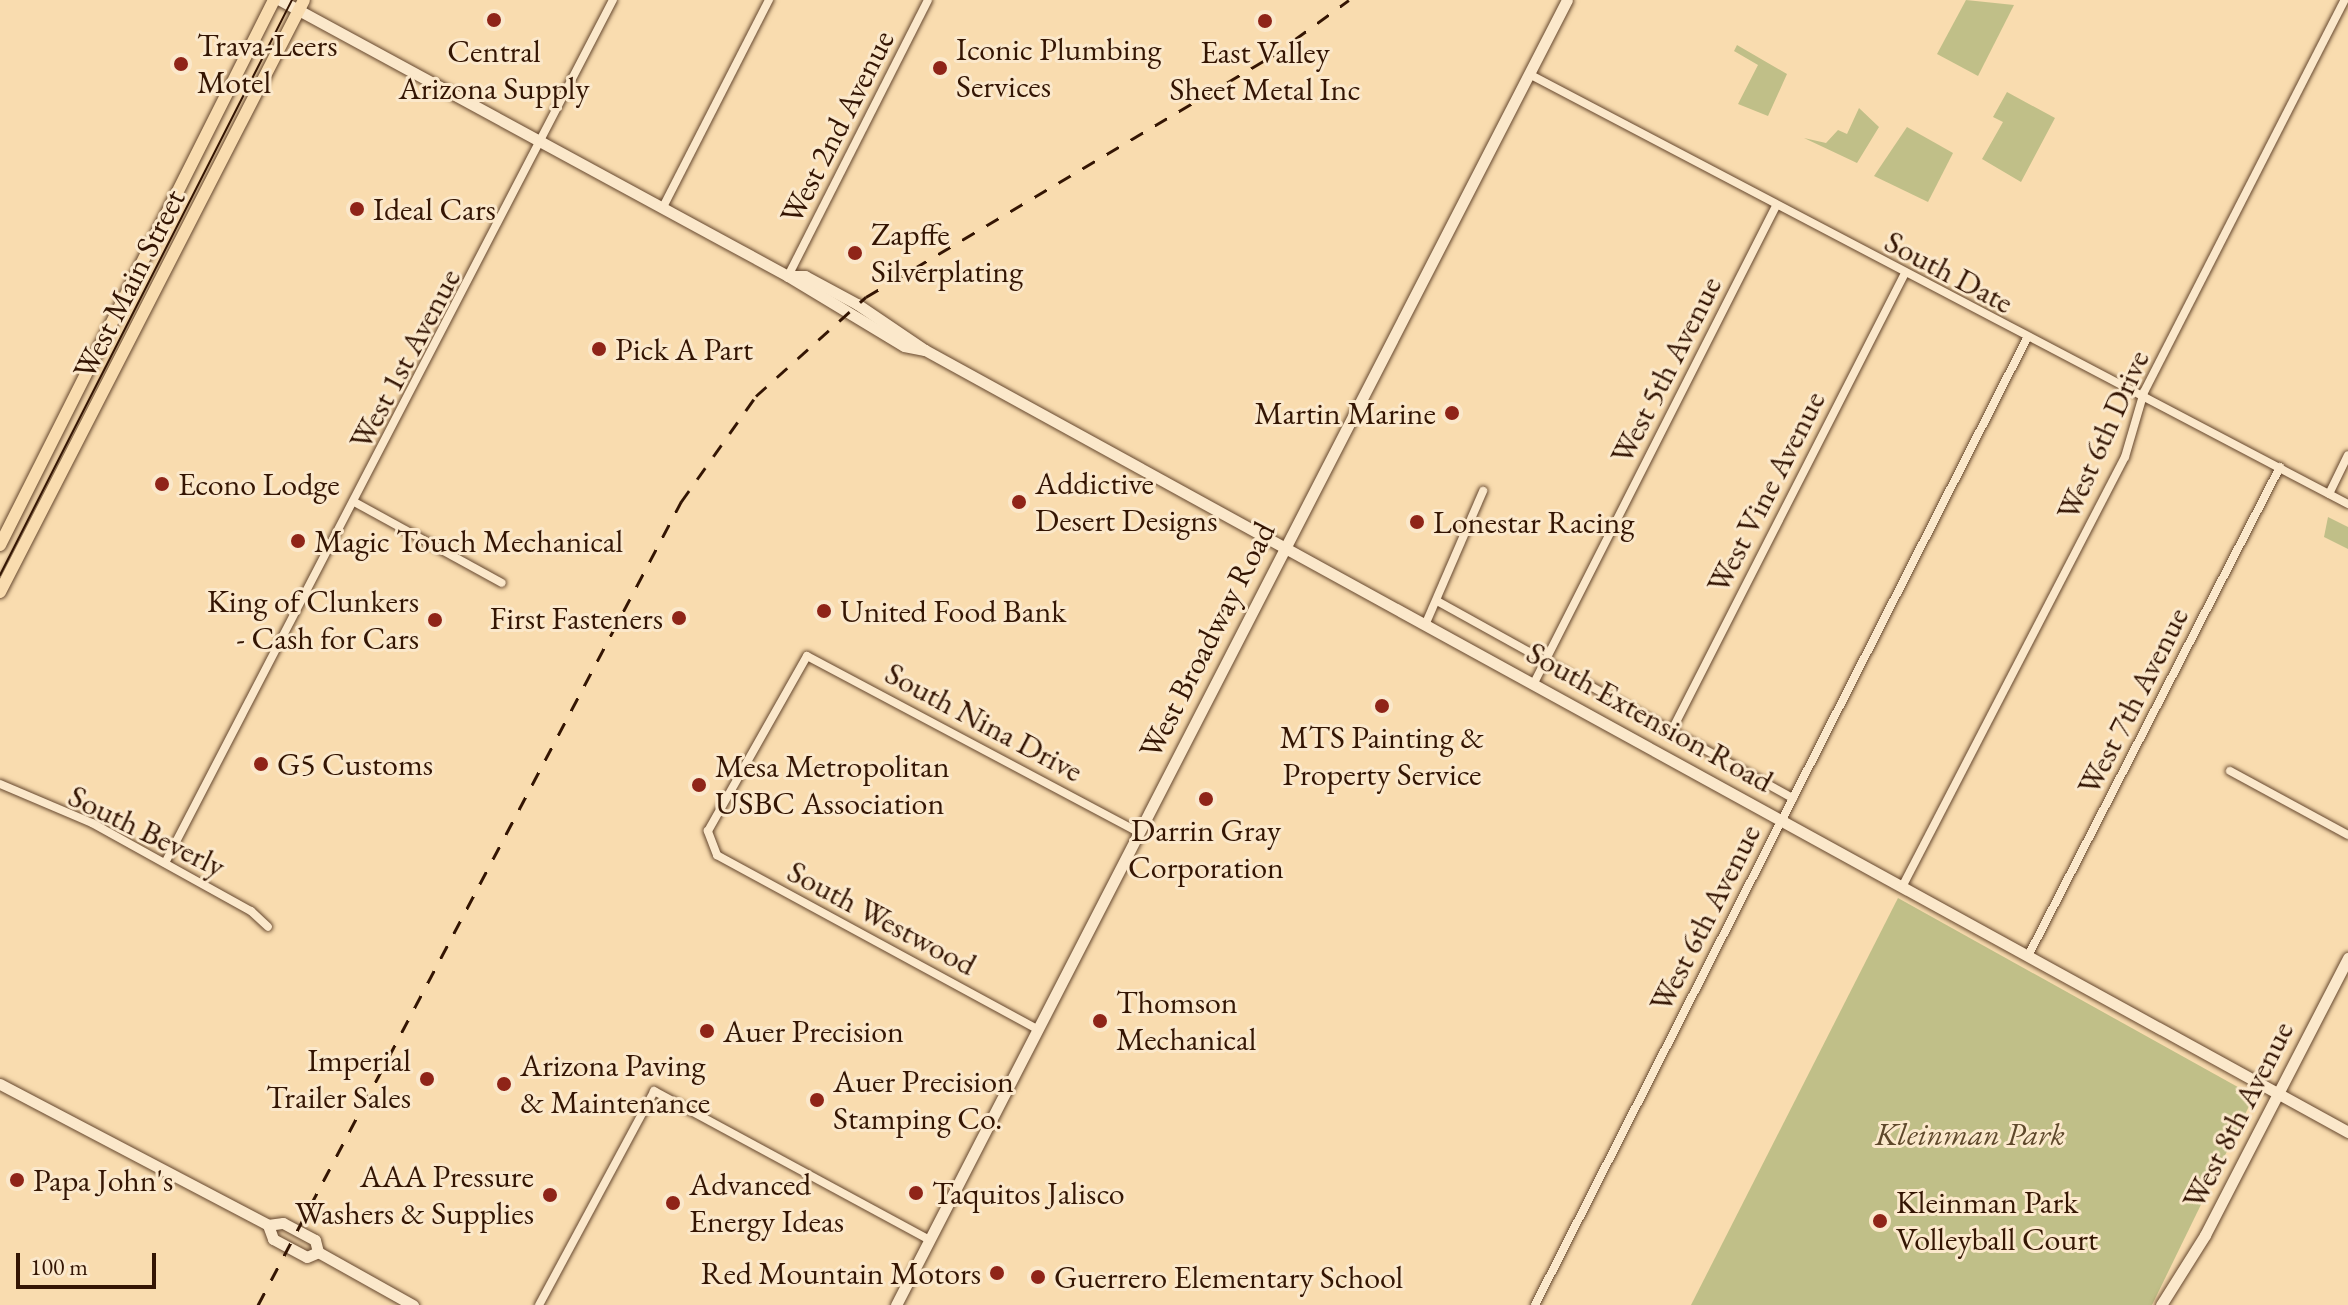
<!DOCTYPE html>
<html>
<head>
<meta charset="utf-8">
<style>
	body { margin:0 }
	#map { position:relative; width:2348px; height:1305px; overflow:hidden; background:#f9dcaf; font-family:"EB Garamond",serif }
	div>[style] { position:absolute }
	.green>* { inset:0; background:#c0bf88 }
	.roads { filter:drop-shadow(0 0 2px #65472e) drop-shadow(0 0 2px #65472e) }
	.street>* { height:8px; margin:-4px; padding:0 4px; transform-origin:4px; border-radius:4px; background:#fbe8cb }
	.secondary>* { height:11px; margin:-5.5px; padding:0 5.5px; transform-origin:5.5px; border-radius:5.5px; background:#fbe8cb }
	.primary>* { height:12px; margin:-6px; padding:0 6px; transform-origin:6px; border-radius:6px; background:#f9dcaf }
	.tram>* { height:2px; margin:-1px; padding:0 1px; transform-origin:1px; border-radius:1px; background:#341503 }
	.rail>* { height:3px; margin-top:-1.5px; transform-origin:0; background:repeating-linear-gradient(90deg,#341503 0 14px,transparent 0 28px) }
	.dots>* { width:22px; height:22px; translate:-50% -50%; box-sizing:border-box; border:4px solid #fbe8cb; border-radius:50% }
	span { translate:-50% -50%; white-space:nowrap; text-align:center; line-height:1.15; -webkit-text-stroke:6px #fbe8cb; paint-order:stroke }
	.poi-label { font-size:32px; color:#341503 }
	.left { translate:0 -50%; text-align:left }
	.right { translate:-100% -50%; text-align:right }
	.street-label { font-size:32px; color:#341503 }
	.park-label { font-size:32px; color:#5e482b; font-style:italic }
	.scale { position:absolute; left:16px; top:1253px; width:140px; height:36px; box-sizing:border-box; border:4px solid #341503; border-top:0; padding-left:10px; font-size:24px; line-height:28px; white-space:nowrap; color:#341503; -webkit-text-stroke:6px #fbe8cb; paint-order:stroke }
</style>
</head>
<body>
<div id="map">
	<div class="green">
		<i style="clip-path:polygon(1966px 0,2014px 5px,1978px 76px,1937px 54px)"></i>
		<i style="clip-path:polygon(1737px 45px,1787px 74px,1768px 116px,1738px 104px,1758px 65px,1734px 51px)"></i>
		<i style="clip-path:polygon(2007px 92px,2055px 118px,2021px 182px,1982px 159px,2003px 122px,1993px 117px)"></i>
		<i style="clip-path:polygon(1859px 108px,1879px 127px,1857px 163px,1804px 138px,1826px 143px,1838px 130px,1847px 134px)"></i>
		<i style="clip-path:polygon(1907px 127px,1953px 153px,1928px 202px,1874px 176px)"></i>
		<i style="clip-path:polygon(2328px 517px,2348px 527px,2348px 549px,2324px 537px)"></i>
		<i style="clip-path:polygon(1898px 898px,2254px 1096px,2152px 1305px,1691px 1305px)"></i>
	</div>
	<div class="roads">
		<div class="street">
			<i style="left:1529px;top:74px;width:925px;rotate:27.7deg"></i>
			<i style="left:663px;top:207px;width:233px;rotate:-62.9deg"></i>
			<i style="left:788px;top:276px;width:309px;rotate:-63.1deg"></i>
			<i style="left:2329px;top:494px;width:43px;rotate:-64deg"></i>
			<i style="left:356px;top:503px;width:166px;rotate:28.7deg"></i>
			<i style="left:1437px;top:601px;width:407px;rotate:29deg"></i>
			<i style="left:1426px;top:623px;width:144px;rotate:-66.6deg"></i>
			<i style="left:1534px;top:683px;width:535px;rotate:-63.1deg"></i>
			<i style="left:1672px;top:730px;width:511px;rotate:-62.98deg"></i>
			<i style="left:2230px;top:771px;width:134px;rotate:28.5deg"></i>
			<i style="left:0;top:784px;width:100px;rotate:23deg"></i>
			<i style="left:92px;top:823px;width:182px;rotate:29deg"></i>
			<i style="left:251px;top:911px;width:23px;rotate:43deg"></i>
			<i style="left:165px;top:863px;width:972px;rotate:-62.57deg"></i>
			<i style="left:1902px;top:887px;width:484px;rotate:-62.6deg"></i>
			<i style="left:2125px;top:457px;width:68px;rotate:-73.7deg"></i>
			<i style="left:2144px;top:392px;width:441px;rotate:-62.9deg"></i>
			<i style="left:2028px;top:956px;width:550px;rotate:-62.74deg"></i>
			<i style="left:1037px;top:1029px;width:364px;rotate:-151.5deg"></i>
			<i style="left:717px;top:855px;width:26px;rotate:-111deg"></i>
			<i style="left:708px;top:831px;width:201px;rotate:-60.5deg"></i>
			<i style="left:807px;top:656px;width:375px;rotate:28deg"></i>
			<i style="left:539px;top:1305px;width:243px;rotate:-61.7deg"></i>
			<i style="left:654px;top:1091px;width:313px;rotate:28.4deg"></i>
			<i style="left:1535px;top:1305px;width:1083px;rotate:-63.03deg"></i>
		</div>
		<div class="secondary">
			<i style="left:280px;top:0;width:578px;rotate:28.52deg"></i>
			<i style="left:788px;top:276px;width:135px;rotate:31.1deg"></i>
			<i style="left:904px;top:346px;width:21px;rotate:11deg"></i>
			<i style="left:788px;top:276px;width:17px"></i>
			<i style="left:805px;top:276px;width:59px;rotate:28.3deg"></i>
			<i style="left:857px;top:304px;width:82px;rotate:34.1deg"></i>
			<i style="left:925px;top:350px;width:1624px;rotate:28.79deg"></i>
			<i style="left:0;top:1084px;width:303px;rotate:27.7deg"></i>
			<i style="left:268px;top:1225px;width:15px;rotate:-8deg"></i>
			<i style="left:283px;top:1223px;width:36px;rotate:28deg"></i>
			<i style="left:315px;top:1240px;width:12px;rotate:76deg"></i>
			<i style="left:318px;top:1252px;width:109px;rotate:29.2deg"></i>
			<i style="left:268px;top:1225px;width:15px;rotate:70deg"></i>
			<i style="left:273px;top:1239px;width:38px;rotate:28deg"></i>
			<i style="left:307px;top:1257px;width:12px;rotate:-24deg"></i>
			<i style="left:896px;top:1305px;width:1467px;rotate:-62.79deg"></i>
			<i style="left:2161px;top:1305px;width:83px;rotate:-57.8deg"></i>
			<i style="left:2205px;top:1235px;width:312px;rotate:-62.7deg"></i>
		</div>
		<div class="primary">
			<i style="left:0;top:545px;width:610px;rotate:-63.31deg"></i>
			<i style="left:0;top:592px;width:665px;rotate:-62.82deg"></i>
		</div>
	</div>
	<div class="tram">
		<i style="left:0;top:575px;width:645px;rotate:-63.08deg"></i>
	</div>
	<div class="rail">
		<i style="left:258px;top:1305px;width:908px;rotate:-62.22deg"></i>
		<i style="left:681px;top:502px;width:130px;rotate:-54.7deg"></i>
		<i style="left:756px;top:396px;width:148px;rotate:-42deg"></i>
		<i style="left:866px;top:297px;width:472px;rotate:-30.7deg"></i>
		<i style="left:1272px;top:56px;width:95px;rotate:-36deg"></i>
	</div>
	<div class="dots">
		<i style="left:494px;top:20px;background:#8f2418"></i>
		<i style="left:1265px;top:21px;background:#8f2418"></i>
		<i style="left:181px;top:64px;background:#8f2418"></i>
		<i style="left:940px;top:68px;background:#8f2418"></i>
		<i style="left:357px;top:209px;background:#8f2418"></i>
		<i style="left:855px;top:253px;background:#8f2418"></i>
		<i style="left:599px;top:349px;background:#8f2418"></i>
		<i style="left:1452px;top:413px;background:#8f2418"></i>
		<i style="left:162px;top:484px;background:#8f2418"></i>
		<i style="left:1019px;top:502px;background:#8f2418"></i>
		<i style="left:1417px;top:522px;background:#8f2418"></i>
		<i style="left:298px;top:541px;background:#8f2418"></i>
		<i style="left:824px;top:611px;background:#8f2418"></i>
		<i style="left:679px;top:618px;background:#8f2418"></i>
		<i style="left:435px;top:620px;background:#8f2418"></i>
		<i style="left:1382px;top:706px;background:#8f2418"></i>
		<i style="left:261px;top:764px;background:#8f2418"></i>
		<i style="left:699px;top:785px;background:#8f2418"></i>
		<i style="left:1206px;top:799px;background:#8f2418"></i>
		<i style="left:1100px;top:1021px;background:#8f2418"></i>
		<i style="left:707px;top:1031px;background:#8f2418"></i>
		<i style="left:427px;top:1079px;background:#8f2418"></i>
		<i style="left:504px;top:1084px;background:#8f2418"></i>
		<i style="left:817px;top:1100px;background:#8f2418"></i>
		<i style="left:17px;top:1180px;background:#8f2418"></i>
		<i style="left:916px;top:1193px;background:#8f2418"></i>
		<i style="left:550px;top:1195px;background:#8f2418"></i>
		<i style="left:673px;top:1203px;background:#8f2418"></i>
		<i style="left:1880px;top:1221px;background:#8f2418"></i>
		<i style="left:997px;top:1273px;background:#8f2418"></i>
		<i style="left:1038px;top:1277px;background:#8f2418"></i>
	</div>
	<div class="poi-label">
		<span class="left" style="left:197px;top:64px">Trava-Leers<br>Motel</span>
		<span class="left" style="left:956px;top:68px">Iconic Plumbing<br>Services</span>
		<span style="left:494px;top:70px">Central<br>Arizona Supply</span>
		<span style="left:1265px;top:71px">East Valley<br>Sheet Metal Inc</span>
		<span class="left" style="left:373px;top:209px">Ideal Cars</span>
		<span class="left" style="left:871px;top:253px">Zapffe<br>Silverplating</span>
		<span class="left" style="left:615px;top:349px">Pick A Part</span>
		<span class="right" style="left:1436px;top:413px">Martin Marine</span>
		<span class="left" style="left:178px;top:484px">Econo Lodge</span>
		<span class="left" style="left:1035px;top:502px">Addictive<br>Desert Designs</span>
		<span class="left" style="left:1433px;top:522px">Lonestar Racing</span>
		<span class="left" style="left:314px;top:541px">Magic Touch Mechanical</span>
		<span class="right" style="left:419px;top:620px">King of Clunkers<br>- Cash for Cars</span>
		<span class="left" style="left:840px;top:611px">United Food Bank</span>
		<span class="right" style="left:663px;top:618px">First Fasteners</span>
		<span style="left:1382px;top:756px">MTS Painting &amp;<br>Property Service</span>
		<span class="left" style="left:277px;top:764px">G5 Customs</span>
		<span class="left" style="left:715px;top:785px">Mesa Metropolitan<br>USBC Association</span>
		<span style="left:1206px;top:849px">Darrin Gray<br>Corporation</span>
		<span class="left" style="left:1116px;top:1021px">Thomson<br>Mechanical</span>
		<span class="left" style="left:723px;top:1031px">Auer Precision</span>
		<span class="right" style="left:411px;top:1079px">Imperial<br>Trailer Sales</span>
		<span class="left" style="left:520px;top:1084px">Arizona Paving<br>&amp; Maintenance</span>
		<span class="left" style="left:833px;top:1100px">Auer Precision<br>Stamping Co.</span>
		<span class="right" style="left:534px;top:1195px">AAA Pressure<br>Washers &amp; Supplies</span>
		<span class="left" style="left:33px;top:1180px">Papa John's</span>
		<span class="left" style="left:689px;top:1203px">Advanced<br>Energy Ideas</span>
		<span class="left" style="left:932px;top:1193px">Taquitos Jalisco</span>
		<span class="left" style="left:1896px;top:1221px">Kleinman Park<br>Volleyball Court</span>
		<span class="right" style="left:981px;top:1273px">Red Mountain Motors</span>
		<span class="left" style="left:1054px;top:1277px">Guerrero Elementary School</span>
	</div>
	<div class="street-label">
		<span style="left:837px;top:127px;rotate:-63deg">West 2nd Avenue</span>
		<span style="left:1949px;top:272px;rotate:28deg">South Date</span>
		<span style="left:129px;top:284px;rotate:-63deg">West Main Street</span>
		<span style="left:405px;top:359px;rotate:-62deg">West 1st Avenue</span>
		<span style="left:1666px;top:370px;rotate:-63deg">West 5th Avenue</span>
		<span style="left:2103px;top:435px;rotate:-66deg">West 6th Drive</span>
		<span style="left:1766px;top:492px;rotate:-63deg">West Vine Avenue</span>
		<span style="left:1207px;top:640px;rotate:-63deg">West Broadway Road</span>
		<span style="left:2133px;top:701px;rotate:-63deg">West 7th Avenue</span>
		<span style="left:1650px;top:717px;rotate:29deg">South Extension Road</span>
		<span style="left:984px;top:722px;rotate:28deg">South Nina Drive</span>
		<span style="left:147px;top:831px;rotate:26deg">South Beverly</span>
		<span style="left:882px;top:918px;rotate:28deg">South Westwood</span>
		<span style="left:1705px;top:918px;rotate:-63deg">West 6th Avenue</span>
		<span style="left:2238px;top:1115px;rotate:-63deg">West 8th Avenue</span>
	</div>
	<div class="park-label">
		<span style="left:1970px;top:1134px">Kleinman Park</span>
	</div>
	<div class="scale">100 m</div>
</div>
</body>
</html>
